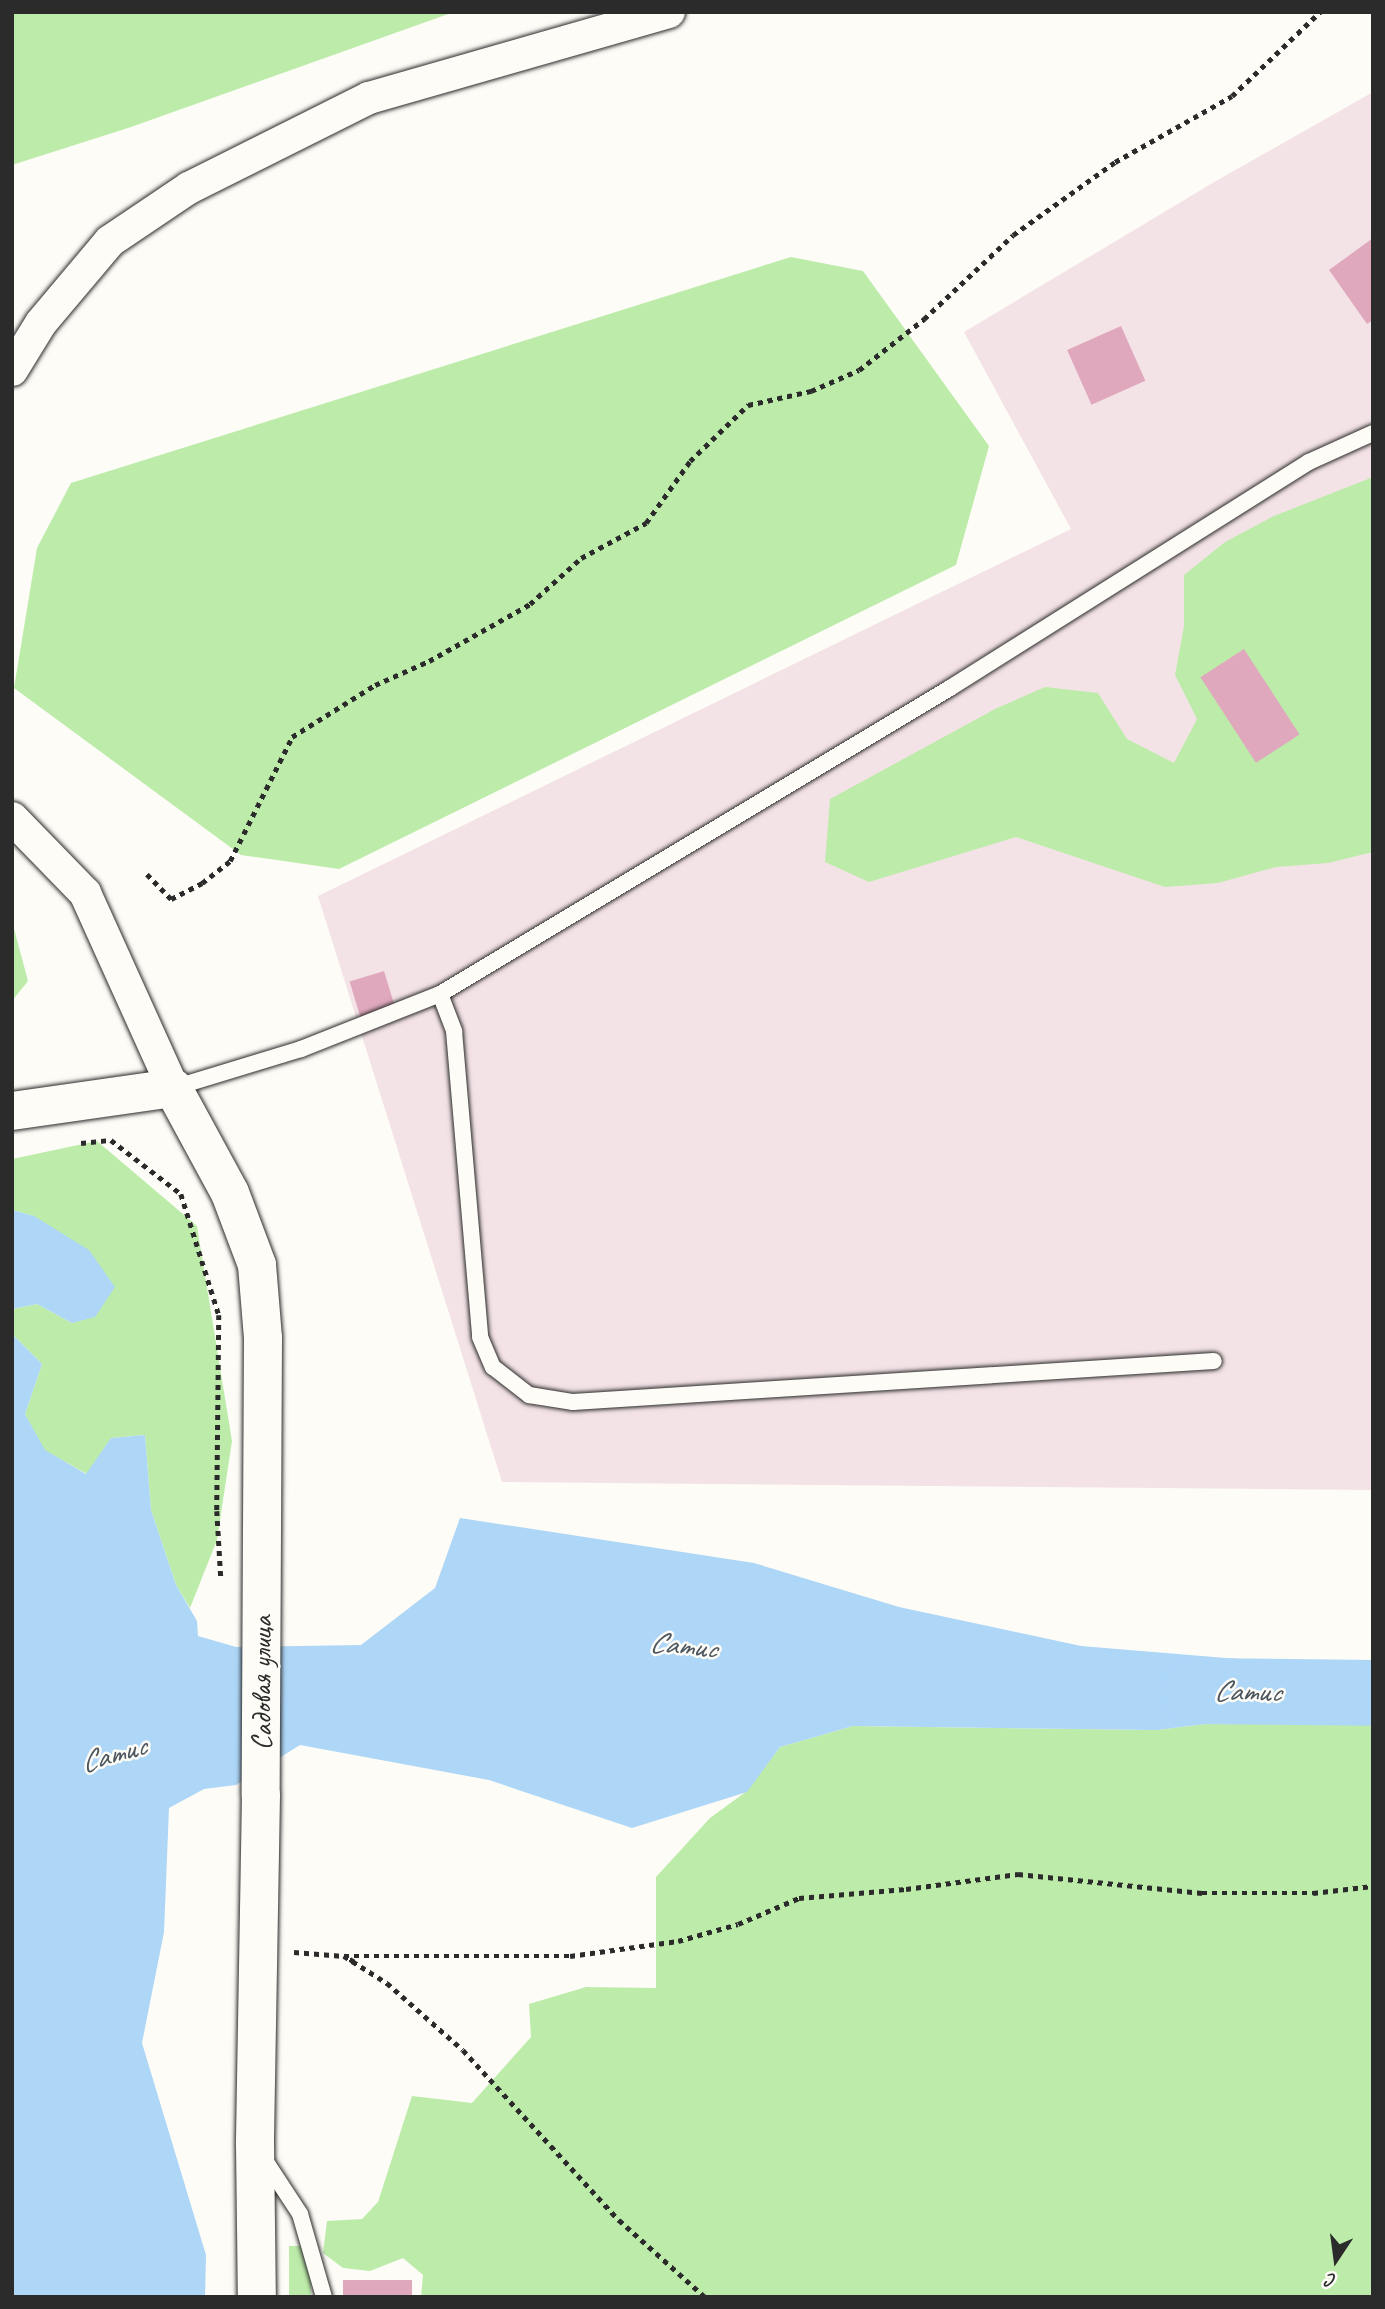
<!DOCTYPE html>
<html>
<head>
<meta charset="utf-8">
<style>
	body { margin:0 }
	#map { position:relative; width:1385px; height:2309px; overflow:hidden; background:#fdfcf7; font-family:Caveat,sans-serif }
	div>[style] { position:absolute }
	.built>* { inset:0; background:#f4e3e6 }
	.green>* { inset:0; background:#bdecaa }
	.water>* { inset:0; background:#add6f7 }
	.river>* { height:66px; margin:-33px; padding:0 33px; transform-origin:33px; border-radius:33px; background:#add6f7 }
	.building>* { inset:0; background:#e0a8bd; transform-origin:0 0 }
	.path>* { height:4.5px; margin-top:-2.25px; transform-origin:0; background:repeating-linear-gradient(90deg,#2b2b2b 0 5px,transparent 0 10px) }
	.roads { filter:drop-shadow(0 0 2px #2b2b2b) drop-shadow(0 0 2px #2b2b2b) }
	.lane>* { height:16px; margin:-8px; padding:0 8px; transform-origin:8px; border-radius:8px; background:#fdfcf7 }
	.street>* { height:32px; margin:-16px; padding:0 16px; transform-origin:16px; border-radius:16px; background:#fdfcf7 }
	.secondary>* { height:38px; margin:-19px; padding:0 19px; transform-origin:19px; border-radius:19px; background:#fdfcf7 }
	span { translate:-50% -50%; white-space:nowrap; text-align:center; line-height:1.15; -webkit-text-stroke:5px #fdfcf7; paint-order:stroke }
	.street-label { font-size:28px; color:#2b2b2b }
	.water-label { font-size:30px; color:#4c565e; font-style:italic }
	.frame { position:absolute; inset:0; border:14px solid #2b2b2b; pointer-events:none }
	.north { position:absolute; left:1301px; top:2225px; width:70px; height:70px; -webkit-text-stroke:5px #fdfcf7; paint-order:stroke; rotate:193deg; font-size:19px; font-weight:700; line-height:28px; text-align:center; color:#2b2b2b }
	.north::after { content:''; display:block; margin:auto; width:24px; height:32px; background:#2b2b2b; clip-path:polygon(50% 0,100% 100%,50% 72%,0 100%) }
</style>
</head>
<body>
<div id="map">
	<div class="built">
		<i style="clip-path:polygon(1373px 92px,1373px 1490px,502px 1482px,318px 896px,1071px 529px,964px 332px,1216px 181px)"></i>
	</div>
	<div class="green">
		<i style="clip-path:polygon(12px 12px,454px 12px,131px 127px,12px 165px)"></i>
		<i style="clip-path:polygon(791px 257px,863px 271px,989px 446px,956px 565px,339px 869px,241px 855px,14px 688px,37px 548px,71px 483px)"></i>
		<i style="clip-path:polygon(1373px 477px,1373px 852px,1328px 863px,1276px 867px,1218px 883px,1165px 887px,1016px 837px,869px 882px,825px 862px,830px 799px,995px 709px,1045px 687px,1098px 693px,1127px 739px,1174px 763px,1197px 719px,1175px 675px,1184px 626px,1184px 575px,1225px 542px,1274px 516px)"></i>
		<i style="clip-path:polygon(12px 921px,28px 981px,12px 1001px)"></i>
		<i style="clip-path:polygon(97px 1141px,197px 1226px,232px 1441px,217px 1540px,190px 1608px,176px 1585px,151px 1510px,145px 1435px,111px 1438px,87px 1474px,44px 1450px,25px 1414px,42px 1364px,12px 1334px,12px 1309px,37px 1304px,72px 1323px,34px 1216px,12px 1210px,12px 1159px)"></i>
		<i style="clip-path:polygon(1373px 1714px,1373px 2297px,421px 2297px,423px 2275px,403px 2258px,370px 2271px,343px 2268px,323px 2253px,327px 2221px,362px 2219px,378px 2202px,412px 2096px,472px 2103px,531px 2037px,529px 2004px,586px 1987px,656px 1988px,656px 1877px,710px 1818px,747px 1791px,780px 1747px,853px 1726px,1157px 1730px,1270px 1716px)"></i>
		<i style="clip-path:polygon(289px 2246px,301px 2246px,311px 2282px,311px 2297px,289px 2297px)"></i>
	</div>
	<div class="water">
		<i style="clip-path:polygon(12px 1210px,34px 1216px,89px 1250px,115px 1287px,95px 1317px,72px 1323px,37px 1304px,12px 1309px)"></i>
		<i style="clip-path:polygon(12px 1334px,42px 1364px,25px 1414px,45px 1450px,86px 1474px,111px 1438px,145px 1435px,151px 1510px,176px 1585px,197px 1621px,198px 1636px,236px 1647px,361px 1645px,435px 1588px,460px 1518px,754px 1563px,899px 1607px,1081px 1646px,1238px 1659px,1284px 1692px,1270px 1716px,1157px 1730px,853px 1726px,780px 1747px,747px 1792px,632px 1828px,489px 1780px,300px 1745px,236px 1785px,204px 1789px,169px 1808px,164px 1932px,142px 2043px,206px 2255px,205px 2297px,12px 2297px)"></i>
	</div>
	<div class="river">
		<i style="left:1194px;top:1691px;width:179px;rotate:0.6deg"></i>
	</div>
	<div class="building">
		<i style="clip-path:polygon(1373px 238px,1373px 320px,1367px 324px,1329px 270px)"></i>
		<i style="left:1121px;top:326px;width:60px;height:59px;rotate:66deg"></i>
		<i style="left:1244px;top:649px;width:102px;height:52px;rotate:57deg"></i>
		<i style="left:384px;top:971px;width:37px;height:36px;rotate:73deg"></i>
		<i style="left:412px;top:2280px;width:17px;height:69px;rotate:90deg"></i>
	</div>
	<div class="path">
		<i style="left:147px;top:874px;width:35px;rotate:46deg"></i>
		<i style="left:171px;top:899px;width:35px;rotate:-27deg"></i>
		<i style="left:202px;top:883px;width:36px;rotate:-38deg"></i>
		<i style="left:230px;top:861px;width:139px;rotate:-63.4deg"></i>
		<i style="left:292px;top:737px;width:98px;rotate:-32.1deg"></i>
		<i style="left:375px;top:685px;width:59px;rotate:-24deg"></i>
		<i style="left:429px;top:661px;width:116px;rotate:-29.4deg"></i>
		<i style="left:530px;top:604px;width:69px;rotate:-42deg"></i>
		<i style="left:581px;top:558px;width:74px;rotate:-28.3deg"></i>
		<i style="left:646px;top:523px;width:76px;rotate:-54.6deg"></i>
		<i style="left:690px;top:461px;width:81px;rotate:-44deg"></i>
		<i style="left:748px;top:405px;width:65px;rotate:-12.5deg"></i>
		<i style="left:811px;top:391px;width:52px;rotate:-23.6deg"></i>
		<i style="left:859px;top:370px;width:83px;rotate:-38.1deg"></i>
		<i style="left:924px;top:319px;width:122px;rotate:-43.3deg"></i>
		<i style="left:1013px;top:235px;width:125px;rotate:-35.6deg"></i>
		<i style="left:1115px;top:162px;width:134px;rotate:-29.4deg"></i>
		<i style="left:1232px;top:96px;width:122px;rotate:-43.7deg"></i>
		<i style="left:81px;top:1143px;width:30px;rotate:-6deg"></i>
		<i style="left:111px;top:1140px;width:88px;rotate:37.6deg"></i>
		<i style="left:181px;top:1194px;width:127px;rotate:72.6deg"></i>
		<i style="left:219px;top:1315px;width:196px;rotate:90.6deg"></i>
		<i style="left:217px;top:1511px;width:68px;rotate:86.6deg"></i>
		<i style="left:294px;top:1952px;width:50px;rotate:4.6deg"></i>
		<i style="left:344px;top:1956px;width:226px"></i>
		<i style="left:570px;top:1956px;width:109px;rotate:-7.9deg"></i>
		<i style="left:678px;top:1941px;width:62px;rotate:-15.8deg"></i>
		<i style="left:738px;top:1924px;width:66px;rotate:-23.1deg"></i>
		<i style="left:799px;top:1898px;width:107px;rotate:-4.8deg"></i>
		<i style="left:906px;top:1889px;width:113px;rotate:-7.6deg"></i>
		<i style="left:1018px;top:1874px;width:185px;rotate:5.9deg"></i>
		<i style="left:1202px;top:1893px;width:111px"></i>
		<i style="left:1313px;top:1893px;width:60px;rotate:-6.7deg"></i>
		<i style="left:354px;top:1962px;width:12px;rotate:-149deg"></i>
		<i style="left:344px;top:1956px;width:51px;rotate:32.1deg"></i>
		<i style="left:387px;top:1983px;width:101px;rotate:41.4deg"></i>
		<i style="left:463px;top:2050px;width:231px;rotate:47.5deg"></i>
		<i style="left:619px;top:2220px;width:115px;rotate:41.8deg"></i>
	</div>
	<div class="roads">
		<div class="lane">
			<i style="left:440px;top:994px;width:40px;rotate:69deg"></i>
			<i style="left:454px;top:1031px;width:307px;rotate:85.1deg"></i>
			<i style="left:480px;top:1337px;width:33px;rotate:67deg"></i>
			<i style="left:493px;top:1367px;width:46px;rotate:37.9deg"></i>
			<i style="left:529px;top:1395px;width:45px;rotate:9deg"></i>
			<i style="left:573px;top:1402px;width:642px;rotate:-3.66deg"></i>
			<i style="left:173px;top:1088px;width:134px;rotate:-16.9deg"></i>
			<i style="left:301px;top:1049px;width:149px;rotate:-21.6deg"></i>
			<i style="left:440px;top:994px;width:595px;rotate:-30.96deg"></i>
			<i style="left:950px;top:688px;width:424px;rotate:-32.2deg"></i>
			<i style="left:1309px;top:462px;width:70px;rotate:-24.4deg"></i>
			<i style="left:264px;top:2159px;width:66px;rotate:56.8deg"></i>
			<i style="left:300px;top:2214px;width:86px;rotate:73.9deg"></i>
		</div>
		<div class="street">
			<i style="left:12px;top:370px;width:55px;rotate:-58.3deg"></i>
			<i style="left:41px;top:323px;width:107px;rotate:-49.9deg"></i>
			<i style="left:110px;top:241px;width:95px;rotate:-33.9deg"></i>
			<i style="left:189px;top:188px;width:201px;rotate:-26.6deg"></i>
			<i style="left:369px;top:98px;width:312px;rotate:-16deg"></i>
			<i style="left:12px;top:818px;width:105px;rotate:45.8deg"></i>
			<i style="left:85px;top:893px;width:214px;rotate:65.7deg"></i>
		</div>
		<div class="secondary">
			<i style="left:12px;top:1111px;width:163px;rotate:-8.1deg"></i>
			<i style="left:173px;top:1088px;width:119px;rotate:61.5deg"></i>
			<i style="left:230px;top:1193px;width:77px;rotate:69.4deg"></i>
			<i style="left:257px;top:1265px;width:73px;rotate:85.3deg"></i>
			<i style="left:263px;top:1338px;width:457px;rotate:90.3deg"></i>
			<i style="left:261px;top:1795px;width:349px;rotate:91deg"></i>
			<i style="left:255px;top:2144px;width:153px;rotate:89.3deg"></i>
		</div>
	</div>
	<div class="street-label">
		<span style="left:262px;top:1683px;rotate:-90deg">Садовая улица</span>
	</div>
	<div class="water-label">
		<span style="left:683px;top:1645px;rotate:6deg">Сатис</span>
		<span style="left:1247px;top:1691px;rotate:1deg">Сатис</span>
		<span style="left:113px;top:1754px;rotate:-16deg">Сатис</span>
	</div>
	<div class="frame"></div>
	<div class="north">С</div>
</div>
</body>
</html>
